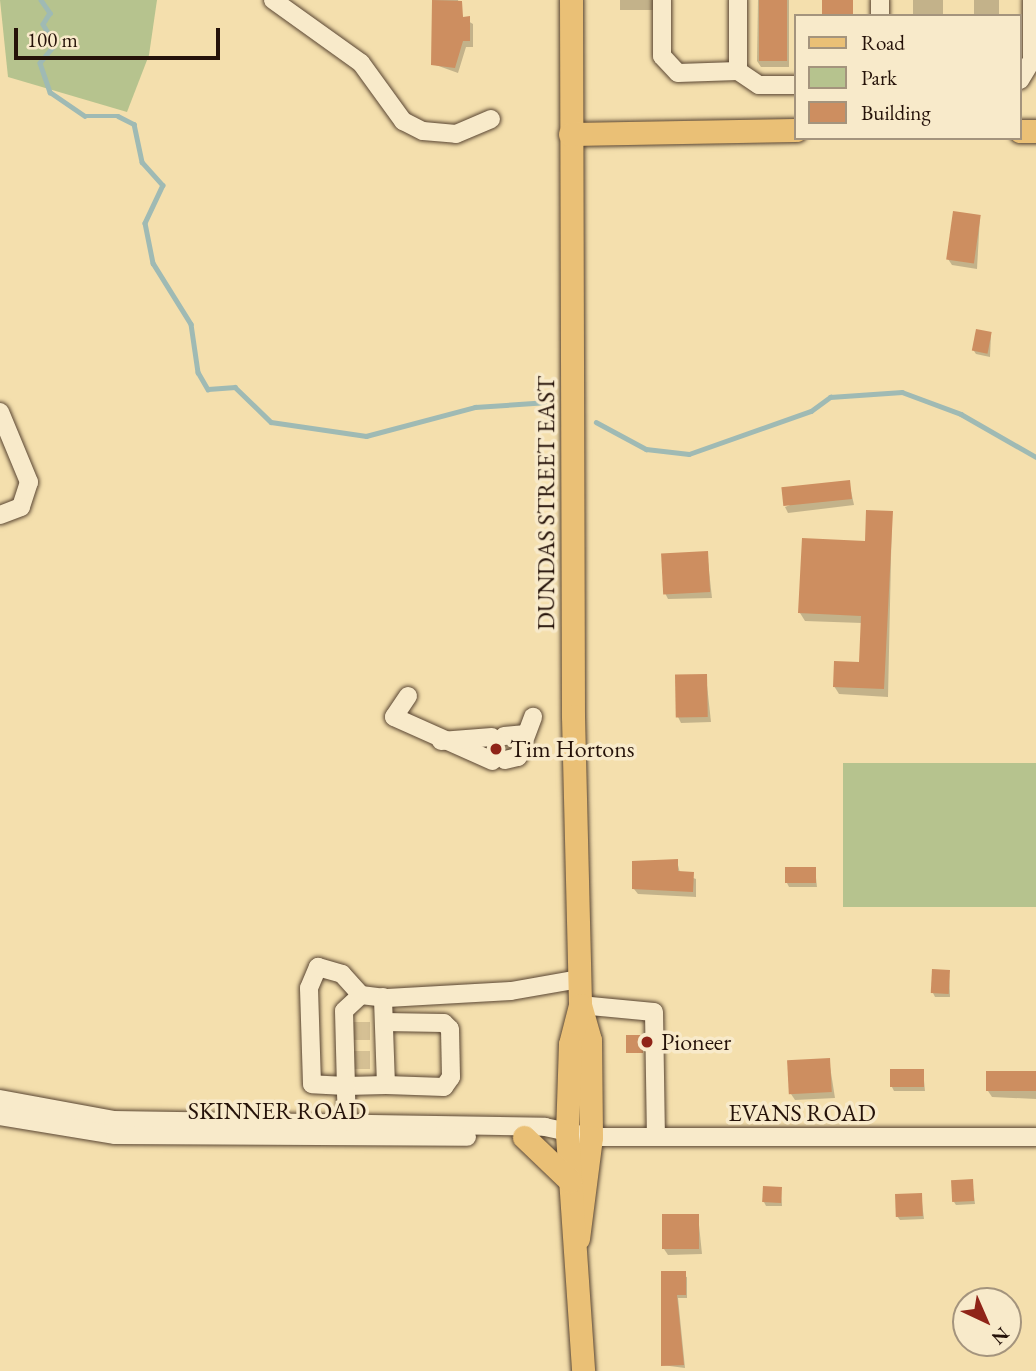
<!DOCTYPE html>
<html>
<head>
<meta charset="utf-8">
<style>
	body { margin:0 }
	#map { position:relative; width:1036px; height:1371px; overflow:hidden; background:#f4dfad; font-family:"EB Garamond",serif }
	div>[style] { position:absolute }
	.green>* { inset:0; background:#b6c38e; transform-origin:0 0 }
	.shadow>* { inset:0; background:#0003; transform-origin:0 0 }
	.stream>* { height:4.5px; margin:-2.25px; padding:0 2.25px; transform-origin:2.25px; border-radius:2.25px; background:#9fbab4 }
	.building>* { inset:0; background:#cd8e60; transform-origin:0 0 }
	.minor-tunnel>* { height:18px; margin-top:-9px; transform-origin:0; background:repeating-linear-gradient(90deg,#d5c094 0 18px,transparent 0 27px) }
	.roads { filter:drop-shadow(0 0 2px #594532) drop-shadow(0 0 2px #594532) }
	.minor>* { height:18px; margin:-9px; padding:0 9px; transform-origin:9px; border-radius:9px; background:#f8eaca }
	.major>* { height:23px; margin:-11.5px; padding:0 11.5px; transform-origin:11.5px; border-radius:11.5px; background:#eac076 }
	.dots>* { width:19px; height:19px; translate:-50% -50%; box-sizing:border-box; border:4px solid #f8eaca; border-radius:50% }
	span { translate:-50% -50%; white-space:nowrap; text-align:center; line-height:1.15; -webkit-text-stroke:7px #f8eaca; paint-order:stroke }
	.street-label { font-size:24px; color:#251209 }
	.poi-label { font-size:24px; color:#251209 }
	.left { translate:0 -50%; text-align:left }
	.legend { position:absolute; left:794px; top:14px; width:228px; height:126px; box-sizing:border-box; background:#f8eaca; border:2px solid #a4947d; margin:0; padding:9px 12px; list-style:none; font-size:21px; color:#251209 }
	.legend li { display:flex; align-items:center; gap:14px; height:35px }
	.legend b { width:35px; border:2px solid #a4947d }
	.north { position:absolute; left:952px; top:1287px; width:70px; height:70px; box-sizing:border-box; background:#f8eaca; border:2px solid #a4947d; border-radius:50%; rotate:136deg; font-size:19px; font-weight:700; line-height:28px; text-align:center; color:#251209 }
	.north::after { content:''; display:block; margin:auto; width:24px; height:32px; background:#8f2418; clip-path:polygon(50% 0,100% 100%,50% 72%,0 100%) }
	.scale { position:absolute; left:14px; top:28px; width:206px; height:32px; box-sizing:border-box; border:4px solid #251209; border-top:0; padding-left:9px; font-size:21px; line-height:24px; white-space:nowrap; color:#251209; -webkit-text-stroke:5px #f8eaca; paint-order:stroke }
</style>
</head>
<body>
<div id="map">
	<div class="green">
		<i style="clip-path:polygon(0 0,157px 0,149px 55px,127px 112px,8px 77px)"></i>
		<i style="left:1036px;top:763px;width:144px;height:193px;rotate:90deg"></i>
	</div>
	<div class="shadow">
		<i style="clip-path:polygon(433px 0,458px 0,463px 18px,473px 24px,473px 47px,466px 47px,458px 73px,433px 64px)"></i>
		<i style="left:620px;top:0;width:33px;height:10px"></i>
		<i style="clip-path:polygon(758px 0,789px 0,789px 67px,761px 67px,757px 61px)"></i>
		<i style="left:913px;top:0;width:30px;height:16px"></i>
		<i style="left:974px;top:0;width:25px;height:16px"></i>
		<i style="clip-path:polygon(980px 216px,977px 269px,952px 265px,948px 259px)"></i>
		<i style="clip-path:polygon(991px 334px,990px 357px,976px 354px,974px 351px)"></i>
		<i style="clip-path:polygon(849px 482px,854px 505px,788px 513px,785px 507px)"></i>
		<i style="clip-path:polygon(892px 513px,888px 697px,839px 694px,834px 686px,860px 664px,862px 623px,805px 621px,800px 613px)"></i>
		<i style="clip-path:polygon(707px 553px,712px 598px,668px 599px,665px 593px)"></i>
		<i style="clip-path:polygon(706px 676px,711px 722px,681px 723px,678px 717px)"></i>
		<i style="clip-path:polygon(495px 749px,509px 749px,510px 751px,501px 754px)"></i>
		<i style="clip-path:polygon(677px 861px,680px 873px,696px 879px,696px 897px,638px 894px,634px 889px)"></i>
		<i style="clip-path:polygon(815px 869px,817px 887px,789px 887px,787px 883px)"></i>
		<i style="clip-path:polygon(949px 972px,950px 997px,935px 997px,933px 993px)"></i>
		<i style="clip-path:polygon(829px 1060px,835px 1098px,795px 1100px,791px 1094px)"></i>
		<i style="clip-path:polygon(923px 1070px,925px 1091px,894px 1091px,892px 1087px)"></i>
		<i style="clip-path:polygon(1036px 1073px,1036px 1099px,992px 1097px,988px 1091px)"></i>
		<i style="clip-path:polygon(972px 1180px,975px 1204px,956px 1205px,954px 1202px)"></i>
		<i style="clip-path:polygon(781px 1189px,782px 1206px,766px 1206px,764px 1202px)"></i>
		<i style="clip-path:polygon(921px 1195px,924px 1219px,900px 1220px,897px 1216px)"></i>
		<i style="clip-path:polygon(698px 1215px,702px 1254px,668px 1255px,664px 1249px)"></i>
		<i style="clip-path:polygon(663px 1273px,687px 1277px,687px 1298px,678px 1298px,685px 1368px,662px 1365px)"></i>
	</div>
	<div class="stream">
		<i style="left:41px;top:0;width:16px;rotate:55deg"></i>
		<i style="left:50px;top:13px;width:13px;rotate:122deg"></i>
		<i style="left:43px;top:24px;width:24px;rotate:60deg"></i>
		<i style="left:55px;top:45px;width:23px;rotate:130deg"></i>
		<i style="left:40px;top:63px;width:31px;rotate:71deg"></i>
		<i style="left:50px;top:92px;width:42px;rotate:34.4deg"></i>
		<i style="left:85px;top:116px;width:33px"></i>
		<i style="left:118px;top:116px;width:18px;rotate:27deg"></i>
		<i style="left:134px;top:124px;width:39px;rotate:78deg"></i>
		<i style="left:142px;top:162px;width:31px;rotate:48deg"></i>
		<i style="left:163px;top:185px;width:42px;rotate:115.3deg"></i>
		<i style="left:145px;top:223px;width:41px;rotate:78.7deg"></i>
		<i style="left:153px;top:263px;width:72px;rotate:58.1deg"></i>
		<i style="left:191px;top:324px;width:49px;rotate:81.7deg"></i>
		<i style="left:198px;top:372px;width:20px;rotate:60deg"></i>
		<i style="left:208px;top:389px;width:27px;rotate:-4deg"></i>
		<i style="left:235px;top:387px;width:50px;rotate:44.2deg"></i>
		<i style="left:271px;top:422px;width:96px;rotate:8.4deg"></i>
		<i style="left:366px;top:436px;width:113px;rotate:-14.9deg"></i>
		<i style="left:475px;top:407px;width:73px;rotate:-3.9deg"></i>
		<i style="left:596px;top:422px;width:57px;rotate:28.4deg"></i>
		<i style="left:646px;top:449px;width:43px;rotate:6.6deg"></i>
		<i style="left:689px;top:454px;width:129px;rotate:-19.4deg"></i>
		<i style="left:811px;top:411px;width:24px;rotate:-36deg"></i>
		<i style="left:830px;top:397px;width:72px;rotate:-4deg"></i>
		<i style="left:902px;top:392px;width:63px;rotate:20.4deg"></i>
		<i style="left:961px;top:414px;width:86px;rotate:29.8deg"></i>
	</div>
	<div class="building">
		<i style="clip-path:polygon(432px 0,462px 1px,463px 17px,470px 16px,470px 41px,463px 41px,455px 68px,431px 65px)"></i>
		<i style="left:759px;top:0;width:28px;height:61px"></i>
		<i style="left:822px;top:0;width:31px;height:16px"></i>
		<i style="left:953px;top:211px;width:28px;height:49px;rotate:8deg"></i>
		<i style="left:976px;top:329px;width:16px;height:22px;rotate:11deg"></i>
		<i style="left:850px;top:480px;width:19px;height:69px;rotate:84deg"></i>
		<i style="clip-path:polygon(866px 510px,893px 511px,884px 689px,833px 687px,834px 661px,859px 662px,861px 616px,798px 613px,802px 538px,865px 541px)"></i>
		<i style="left:708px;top:551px;width:41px;height:47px;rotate:87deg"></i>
		<i style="left:707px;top:674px;width:43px;height:32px;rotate:89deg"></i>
		<i style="clip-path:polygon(678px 859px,678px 871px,694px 872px,693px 892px,632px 889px,632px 861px)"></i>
		<i style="left:785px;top:867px;width:31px;height:16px"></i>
		<i style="left:932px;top:969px;width:18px;height:24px;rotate:3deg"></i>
		<i style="left:626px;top:1035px;width:17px;height:18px"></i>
		<i style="left:830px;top:1058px;width:34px;height:43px;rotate:87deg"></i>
		<i style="left:890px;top:1069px;width:34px;height:18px"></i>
		<i style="left:1036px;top:1071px;width:20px;height:50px;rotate:90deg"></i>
		<i style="left:973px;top:1179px;width:22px;height:22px;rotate:87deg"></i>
		<i style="left:763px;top:1186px;width:19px;height:16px;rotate:3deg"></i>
		<i style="left:922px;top:1193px;width:23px;height:27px;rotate:88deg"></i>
		<i style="left:662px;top:1214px;width:37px;height:35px"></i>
		<i style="clip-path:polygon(661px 1271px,686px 1271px,686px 1295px,677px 1295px,684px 1365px,661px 1366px)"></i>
	</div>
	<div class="minor-tunnel">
		<i style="left:352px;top:1031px;width:21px"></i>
		<i style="left:352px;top:1060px;width:21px"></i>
	</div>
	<div class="roads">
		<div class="minor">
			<i style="left:273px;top:0;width:108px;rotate:35.6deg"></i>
			<i style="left:361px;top:63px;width:72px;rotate:54.1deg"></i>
			<i style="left:403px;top:121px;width:22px;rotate:27deg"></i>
			<i style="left:423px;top:131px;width:33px;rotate:5deg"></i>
			<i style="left:456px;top:134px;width:38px;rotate:-23deg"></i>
			<i style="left:662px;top:0;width:56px;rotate:90deg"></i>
			<i style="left:662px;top:56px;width:23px;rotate:47deg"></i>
			<i style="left:678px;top:73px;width:60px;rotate:-1.9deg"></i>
			<i style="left:738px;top:71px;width:71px;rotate:-90deg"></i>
			<i style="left:880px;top:0;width:16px;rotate:90deg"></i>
			<i style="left:738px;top:71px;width:25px;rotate:34deg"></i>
			<i style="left:759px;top:85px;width:37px"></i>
			<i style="left:1020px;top:80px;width:23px;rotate:-59deg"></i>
			<i style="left:1032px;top:60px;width:60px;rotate:-90deg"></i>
			<i style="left:0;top:412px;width:76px;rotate:67.5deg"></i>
			<i style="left:29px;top:482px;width:26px;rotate:108deg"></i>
			<i style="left:21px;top:507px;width:22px;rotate:159deg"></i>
			<i style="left:408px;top:696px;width:25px;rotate:124deg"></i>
			<i style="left:394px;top:717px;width:108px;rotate:24deg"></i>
			<i style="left:504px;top:736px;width:22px;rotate:-5deg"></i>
			<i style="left:441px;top:741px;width:51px;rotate:-4.5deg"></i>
			<i style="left:505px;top:760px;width:13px;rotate:-13deg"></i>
			<i style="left:518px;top:757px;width:43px;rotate:-69.4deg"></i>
			<i style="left:361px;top:995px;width:23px;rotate:137deg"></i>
			<i style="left:344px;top:1011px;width:75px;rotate:88.5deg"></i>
			<i style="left:346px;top:1086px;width:40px;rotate:-1.4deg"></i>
			<i style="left:386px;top:1085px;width:88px;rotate:-92deg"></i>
			<i style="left:580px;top:1005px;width:74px;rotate:5.4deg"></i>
			<i style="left:654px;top:1012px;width:124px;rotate:89.1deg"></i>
			<i style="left:384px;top:1022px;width:60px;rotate:1deg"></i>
			<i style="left:444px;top:1023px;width:8px;rotate:45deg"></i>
			<i style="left:450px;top:1029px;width:48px;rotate:88.8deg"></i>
			<i style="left:451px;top:1077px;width:12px;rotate:125deg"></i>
			<i style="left:444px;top:1087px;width:58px;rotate:-178deg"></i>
			<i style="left:0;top:1099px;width:115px;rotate:10.5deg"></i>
			<i style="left:113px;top:1120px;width:432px;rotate:0.9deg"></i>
			<i style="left:545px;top:1127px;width:47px;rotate:12.3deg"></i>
			<i style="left:591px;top:1137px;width:445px"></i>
			<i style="left:0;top:1116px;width:117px;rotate:9.4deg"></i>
			<i style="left:115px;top:1135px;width:352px;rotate:0.3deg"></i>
			<i style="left:347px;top:1122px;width:36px;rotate:-92deg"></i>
			<i style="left:346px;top:1086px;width:34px;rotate:-177deg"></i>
			<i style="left:312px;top:1084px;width:96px;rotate:-91.8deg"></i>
			<i style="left:309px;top:988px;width:23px;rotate:-67deg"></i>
			<i style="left:318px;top:967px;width:25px;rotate:16deg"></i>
			<i style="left:342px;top:974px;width:28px;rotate:48deg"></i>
			<i style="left:361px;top:995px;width:26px;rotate:7deg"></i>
			<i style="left:387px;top:998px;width:124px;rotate:-3.2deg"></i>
			<i style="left:511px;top:991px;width:70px;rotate:-9.9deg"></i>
		</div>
		<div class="major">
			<i style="left:571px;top:0;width:716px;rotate:89.84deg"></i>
			<i style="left:573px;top:716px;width:289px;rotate:88.6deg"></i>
			<i style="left:580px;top:1005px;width:36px;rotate:74deg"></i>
			<i style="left:590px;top:1040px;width:97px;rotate:89.4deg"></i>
			<i style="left:591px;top:1137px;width:102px;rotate:97.3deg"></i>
			<i style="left:1020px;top:131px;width:16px"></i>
			<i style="left:570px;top:134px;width:226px;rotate:-1deg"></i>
			<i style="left:580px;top:1005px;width:40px;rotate:104.4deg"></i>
			<i style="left:570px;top:1044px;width:90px;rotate:91.9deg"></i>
			<i style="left:567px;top:1134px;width:238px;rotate:86.1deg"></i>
			<i style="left:524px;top:1137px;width:64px;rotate:43.7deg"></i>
		</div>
	</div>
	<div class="dots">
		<i style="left:496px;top:749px;background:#8f2418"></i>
		<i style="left:647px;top:1042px;background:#8f2418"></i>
	</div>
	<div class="street-label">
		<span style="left:546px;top:503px;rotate:-90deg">DUNDAS STREET EAST</span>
		<span style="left:277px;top:1111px">SKINNER ROAD</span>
		<span style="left:802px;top:1113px">EVANS ROAD</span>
	</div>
	<div class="poi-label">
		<span class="left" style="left:510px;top:749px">Tim Hortons</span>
		<span class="left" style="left:661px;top:1042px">Pioneer</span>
	</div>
	<ul class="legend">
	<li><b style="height:9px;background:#eac076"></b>Road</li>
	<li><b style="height:19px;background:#b6c38e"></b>Park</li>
	<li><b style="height:19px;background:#cd8e60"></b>Building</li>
	</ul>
	<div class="north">N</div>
	<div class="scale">100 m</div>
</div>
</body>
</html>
